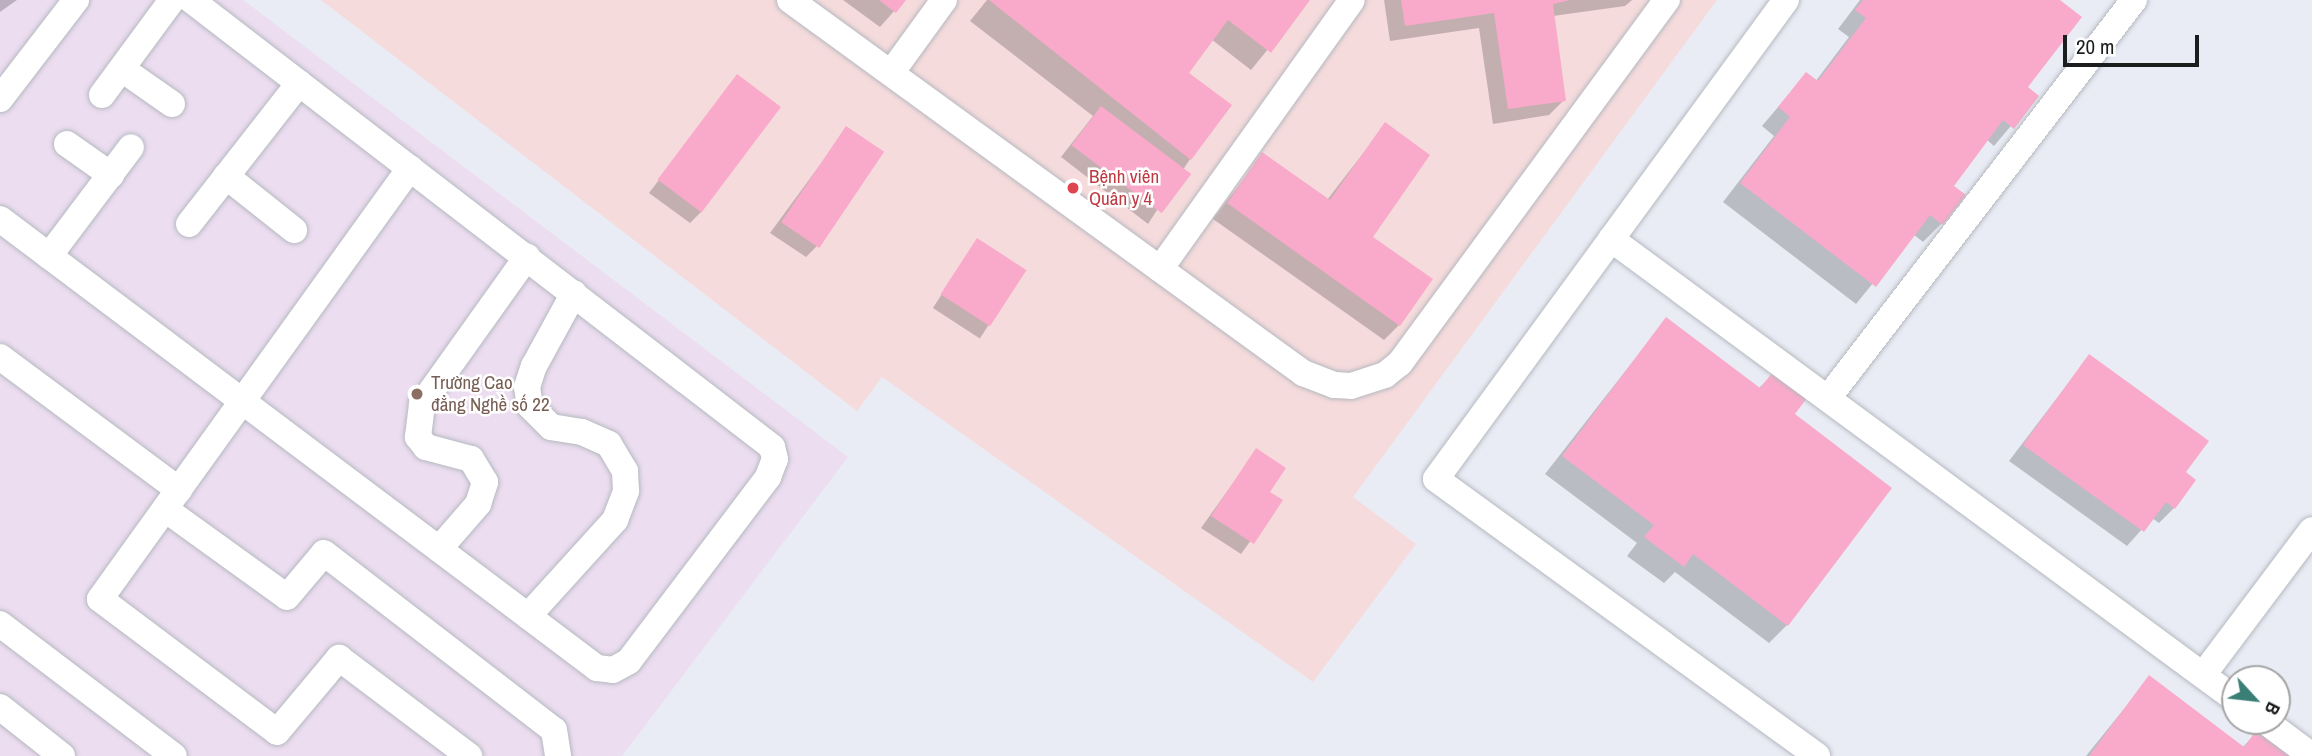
<!DOCTYPE html>
<html>
<head>
<meta charset="utf-8">
<style>
	body { margin:0 }
	#map { position:relative; width:2312px; height:756px; overflow:hidden; background:#e9ecf4; font-family:"Archivo Narrow",sans-serif }
	div>[style] { position:absolute }
	.commercial>* { inset:0; background:#ecddf0 }
	.medical>* { inset:0; background:#f6dbdc }
	.shadow>* { inset:0; background:#0003; transform-origin:0 0 }
	.building>* { inset:0; background:#f9aaca; transform-origin:0 0 }
	.roads { filter:drop-shadow(0 0 2px #b5b9c0) drop-shadow(0 0 2px #b5b9c0) }
	.service>* { height:26px; margin:-13px; padding:0 13px; transform-origin:13px; border-radius:13px; background:#fff }
	.dots>* { width:19px; height:19px; translate:-50% -50%; box-sizing:border-box; border:4px solid #fff; border-radius:50% }
	span { translate:-50% -50%; white-space:nowrap; text-align:center; line-height:1.15; -webkit-text-stroke:5px #fff; paint-order:stroke }
	.health-label { font-size:19px; color:#be3a42 }
	.left { translate:0 -50%; text-align:left }
	.education-label { font-size:19px; color:#785e54 }
	.north { position:absolute; left:2221px; top:665px; width:70px; height:70px; box-sizing:border-box; background:#fff; border:2px solid #a4a5a5; border-radius:50%; rotate:117deg; font-size:19px; font-weight:700; line-height:28px; text-align:center; color:#1b1d1f }
	.north::after { content:''; display:block; margin:auto; width:24px; height:32px; background:#397f76; clip-path:polygon(50% 0,100% 100%,50% 72%,0 100%) }
	.scale { position:absolute; left:2063px; top:35px; width:136px; height:32px; box-sizing:border-box; border:4px solid #1b1d1f; border-top:0; padding-left:9px; font-size:21px; line-height:24px; white-space:nowrap; color:#1b1d1f; -webkit-text-stroke:5px #fff; paint-order:stroke }
</style>
</head>
<body>
<div id="map">
	<div class="commercial">
		<i style="clip-path:polygon(0 0,243px 0,848px 457px,622px 756px,0 756px)"></i>
	</div>
	<div class="medical">
		<i style="clip-path:polygon(321px 0,1717px 0,1353px 497px,1416px 544px,1313px 682px,882px 377px,857px 411px)"></i>
	</div>
	<div class="shadow">
		<i style="clip-path:polygon(0 0,17px 0,0 12px)"></i>
		<i style="clip-path:polygon(843px 0,904px 0,880px 27px)"></i>
		<i style="clip-path:polygon(987px 0,1308px 0,1251px 70px,1211px 39px,1186px 73px,1190px 159px,1148px 224px,1061px 157px,1093px 116px,970px 21px)"></i>
		<i style="clip-path:polygon(1384px 0,1632px 0,1625px 6px,1553px 16px,1564px 100px,1549px 115px,1493px 124px,1479px 28px,1390px 41px)"></i>
		<i style="clip-path:polygon(1860px 0,2057px 0,2026px 87px,2036px 96px,1994px 146px,1986px 139px,1951px 186px,1963px 195px,1941px 224px,1923px 242px,1913px 234px,1856px 304px,1723px 202px,1774px 136px,1762px 126px,1806px 74px,1815px 82px,1849px 37px,1838px 29px)"></i>
		<i style="clip-path:polygon(737px 77px,701px 212px,690px 223px,649px 193px)"></i>
		<i style="clip-path:polygon(1385px 125px,1371px 237px,1399px 325px,1384px 340px,1213px 219px,1263px 154px,1327px 200px)"></i>
		<i style="clip-path:polygon(847px 128px,817px 246px,806px 257px,770px 233px)"></i>
		<i style="left:977px;top:240px;width:56px;height:81px;rotate:33deg"></i>
		<i style="clip-path:polygon(1666px 319px,1758px 389px,1773px 374px,1792px 414px,1787px 625px,1769px 643px,1675px 572px,1664px 583px,1627px 556px,1637px 543px,1545px 474px)"></i>
		<i style="clip-path:polygon(2089px 356px,2184px 473px,2174px 508px,2159px 523px,2152px 518px,2127px 546px,2009px 461px)"></i>
		<i style="clip-path:polygon(1256px 451px,1268px 492px,1280px 500px,1241px 554px,1201px 528px)"></i>
		<i style="clip-path:polygon(2149px 678px,2242px 748px,2256px 733px,2287px 756px,2086px 756px)"></i>
	</div>
	<div class="building">
		<i style="clip-path:polygon(879px 0,906px 0,896px 13px)"></i>
		<i style="clip-path:polygon(989px 0,1310px 0,1271px 53px,1228px 20px,1189px 73px,1232px 105px,1191px 160px)"></i>
		<i style="clip-path:polygon(1401px 0,1570px 0,1553px 4px,1566px 101px,1508px 109px,1494px 13px,1405px 26px)"></i>
		<i style="clip-path:polygon(1863px 0,2060px 0,2082px 17px,2028px 87px,2039px 96px,2014px 129px,2003px 120px,1954px 186px,1966px 195px,1943px 225px,1930px 215px,1876px 287px,1740px 183px,1790px 117px,1778px 107px,1806px 72px,1818px 81px,1866px 18px,1855px 10px)"></i>
		<i style="left:737px;top:74px;width:55px;height:132px;rotate:37deg"></i>
		<i style="left:1101px;top:106px;width:113px;height:49px;rotate:37deg"></i>
		<i style="clip-path:polygon(1385px 122px,1430px 155px,1373px 237px,1433px 279px,1400px 326px,1227px 203px,1262px 152px,1330px 200px)"></i>
		<i style="left:846px;top:126px;width:46px;height:116px;rotate:34deg"></i>
		<i style="left:977px;top:238px;width:59px;height:67px;rotate:33deg"></i>
		<i style="clip-path:polygon(1666px 317px,1760px 388px,1773px 372px,1807px 398px,1795px 414px,1892px 488px,1788px 626px,1693px 554px,1684px 567px,1644px 537px,1654px 525px,1562px 456px)"></i>
		<i style="clip-path:polygon(2089px 354px,2209px 441px,2186px 472px,2196px 480px,2175px 509px,2166px 502px,2144px 532px,2023px 445px)"></i>
		<i style="clip-path:polygon(1256px 448px,1286px 468px,1270px 492px,1283px 500px,1254px 544px,1211px 516px)"></i>
		<i style="clip-path:polygon(2149px 675px,2244px 747px,2256px 731px,2290px 756px,2089px 756px)"></i>
	</div>
	<div class="roads">
		<div class="service">
			<i style="left:790px;top:0;width:634px;rotate:36.02deg"></i>
			<i style="left:1303px;top:373px;width:33px;rotate:21deg"></i>
			<i style="left:1334px;top:385px;width:17px;rotate:3deg"></i>
			<i style="left:1351px;top:386px;width:36px;rotate:-18deg"></i>
			<i style="left:1385px;top:375px;width:19px;rotate:-39deg"></i>
			<i style="left:1400px;top:363px;width:451px;rotate:-53.7deg"></i>
			<i style="left:1786px;top:0;width:593px;rotate:126.16deg"></i>
			<i style="left:1436px;top:479px;width:471px;rotate:36deg"></i>
			<i style="left:122px;top:69px;width:61px;rotate:35deg"></i>
			<i style="left:891px;top:73px;width:90px;rotate:-54deg"></i>
			<i style="left:102px;top:95px;width:118px;rotate:-53.6deg"></i>
			<i style="left:0;top:99px;width:125px;rotate:-52.5deg"></i>
			<i style="left:67px;top:144px;width:54px;rotate:35.2deg"></i>
			<i style="left:410px;top:168px;width:531px;rotate:125.73deg"></i>
			<i style="left:100px;top:599px;width:221px;rotate:36.9deg"></i>
			<i style="left:277px;top:732px;width:97px;rotate:-50deg"></i>
			<i style="left:339px;top:658px;width:163px;rotate:37deg"></i>
			<i style="left:226px;top:176px;width:87px;rotate:38.5deg"></i>
			<i style="left:0;top:219px;width:747px;rotate:36.95deg"></i>
			<i style="left:597px;top:668px;width:16px;rotate:7deg"></i>
			<i style="left:613px;top:670px;width:18px;rotate:-29deg"></i>
			<i style="left:629px;top:661px;width:231px;rotate:-52.9deg"></i>
			<i style="left:768px;top:477px;width:19px;rotate:-69deg"></i>
			<i style="left:775px;top:459px;width:12px;rotate:-104deg"></i>
			<i style="left:772px;top:447px;width:733px;rotate:-142.43deg"></i>
			<i style="left:189px;top:224px;width:179px;rotate:-52deg"></i>
			<i style="left:1611px;top:239px;width:775px;rotate:36.4deg"></i>
			<i style="left:49px;top:256px;width:136px;rotate:-53deg"></i>
			<i style="left:1160px;top:269px;width:330px;rotate:-54.5deg"></i>
			<i style="left:0;top:357px;width:223px;rotate:36.6deg"></i>
			<i style="left:1828px;top:398px;width:502px;rotate:-52.45deg"></i>
			<i style="left:165px;top:509px;width:150px;rotate:35.8deg"></i>
			<i style="left:287px;top:597px;width:57px;rotate:-49.9deg"></i>
			<i style="left:324px;top:553px;width:290px;rotate:37.6deg"></i>
			<i style="left:554px;top:730px;width:26px;rotate:81deg"></i>
			<i style="left:439px;top:549px;width:60px;rotate:-49.1deg"></i>
			<i style="left:478px;top:504px;width:23px;rotate:-72deg"></i>
			<i style="left:485px;top:482px;width:27px;rotate:-121deg"></i>
			<i style="left:471px;top:459px;width:47px;rotate:-165.1deg"></i>
			<i style="left:426px;top:447px;width:13px;rotate:-129deg"></i>
			<i style="left:418px;top:437px;width:33px;rotate:-83deg"></i>
			<i style="left:422px;top:404px;width:181px;rotate:-54.5deg"></i>
			<i style="left:528px;top:616px;width:130px;rotate:-47.8deg"></i>
			<i style="left:615px;top:520px;width:31px;rotate:-69deg"></i>
			<i style="left:626px;top:491px;width:20px;rotate:-93deg"></i>
			<i style="left:625px;top:471px;width:31px;rotate:-121deg"></i>
			<i style="left:609px;top:444px;width:30px;rotate:-156deg"></i>
			<i style="left:582px;top:432px;width:31px;rotate:-171deg"></i>
			<i style="left:551px;top:427px;width:30px;rotate:-135deg"></i>
			<i style="left:530px;top:406px;width:19px;rotate:-99deg"></i>
			<i style="left:527px;top:387px;width:22px;rotate:-72deg"></i>
			<i style="left:534px;top:366px;width:83px;rotate:-61.3deg"></i>
			<i style="left:0;top:624px;width:218px;rotate:37.2deg"></i>
			<i style="left:2203px;top:675px;width:181px;rotate:-53.1deg"></i>
			<i style="left:0;top:707px;width:79px;rotate:38.3deg"></i>
			<i style="left:2265px;top:721px;width:59px;rotate:36.7deg"></i>
		</div>
	</div>
	<div class="dots">
		<i style="left:1073px;top:188px;background:#e0444e"></i>
		<i style="left:417px;top:394px;background:#8d6e63"></i>
	</div>
	<div class="health-label">
		<span class="left" style="left:1089px;top:188px">Bệnh viên<br>Quân y 4</span>
	</div>
	<div class="education-label">
		<span class="left" style="left:431px;top:394px">Trường Cao<br>đẳng Nghề số 22</span>
	</div>
	<div class="north">B</div>
	<div class="scale">20 m</div>
</div>
</body>
</html>
